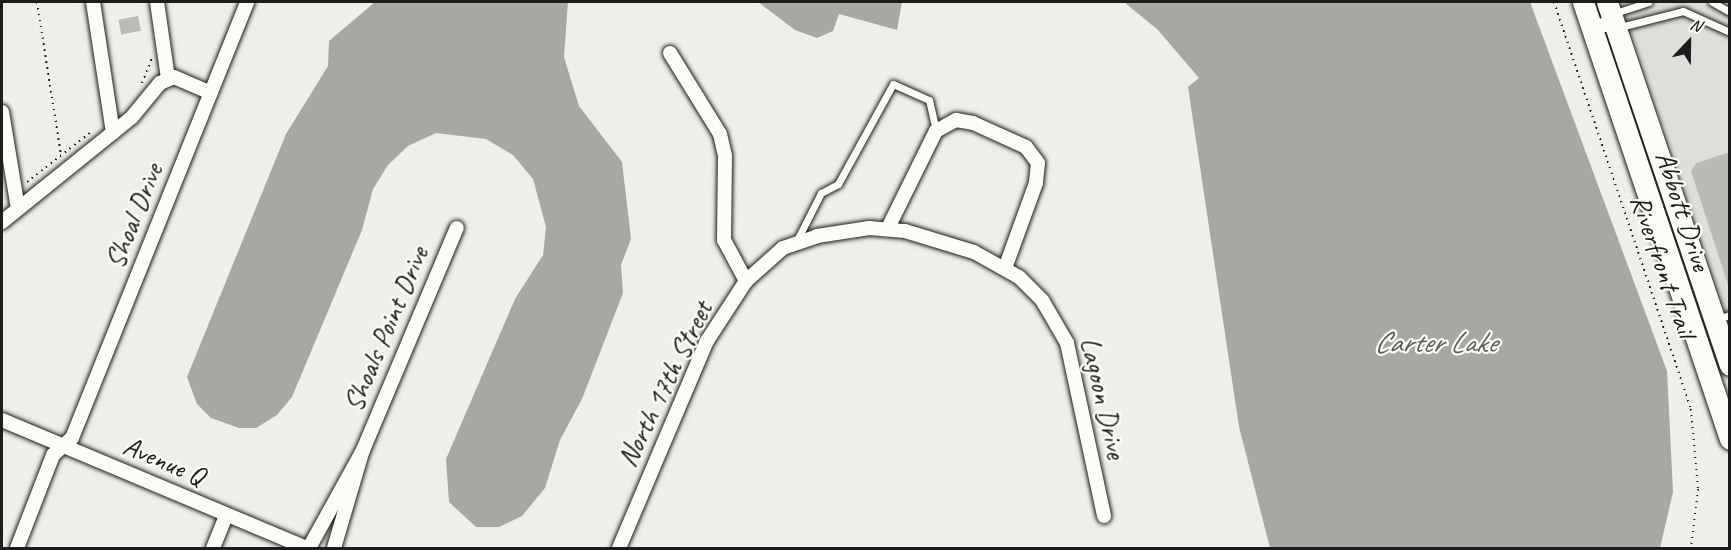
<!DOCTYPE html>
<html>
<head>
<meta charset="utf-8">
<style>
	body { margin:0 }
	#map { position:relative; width:1731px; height:550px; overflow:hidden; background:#f0eeea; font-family:Caveat,sans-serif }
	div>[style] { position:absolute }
	.built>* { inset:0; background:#e0deda }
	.water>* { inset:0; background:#a8a7a3 }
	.building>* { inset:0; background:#bbbab6; transform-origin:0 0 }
	.path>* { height:2px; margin-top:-1px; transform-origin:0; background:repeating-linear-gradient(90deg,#1c1c1c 0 1.5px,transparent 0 6px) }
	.roads { filter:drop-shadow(0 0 2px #1c1c1c) drop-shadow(0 0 2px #1c1c1c) }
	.service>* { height:7px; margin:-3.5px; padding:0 3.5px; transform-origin:3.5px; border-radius:3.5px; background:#fdfcf7 }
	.minor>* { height:14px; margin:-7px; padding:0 7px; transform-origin:7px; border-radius:7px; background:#fdfcf7 }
	.trunk>* { height:21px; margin:-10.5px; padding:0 10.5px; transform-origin:10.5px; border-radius:10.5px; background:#fdfcf7 }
	span { translate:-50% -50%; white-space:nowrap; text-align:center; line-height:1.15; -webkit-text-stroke:4.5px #fdfcf7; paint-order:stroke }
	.street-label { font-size:28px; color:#1c1c1c }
	.water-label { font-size:30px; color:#5b5b59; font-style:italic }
	.frame { position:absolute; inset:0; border:3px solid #1c1c1c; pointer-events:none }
	.north { position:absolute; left:1659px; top:12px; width:60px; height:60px; -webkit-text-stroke:4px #fdfcf7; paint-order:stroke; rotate:22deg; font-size:16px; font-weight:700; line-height:24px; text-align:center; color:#1c1c1c }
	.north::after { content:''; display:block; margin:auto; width:21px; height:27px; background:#1c1c1c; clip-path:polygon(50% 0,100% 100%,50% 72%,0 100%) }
</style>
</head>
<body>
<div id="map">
	<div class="built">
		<i style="clip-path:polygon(1622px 2px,1729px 2px,1729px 320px,1689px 199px)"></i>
	</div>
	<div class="water">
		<i style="clip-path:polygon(375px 2px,568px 2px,564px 57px,579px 106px,622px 162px,631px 239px,621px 265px,623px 293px,582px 399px,560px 440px,545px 488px,522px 516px,499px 527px,476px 527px,449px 502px,446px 459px,515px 299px,543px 255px,546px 227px,533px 179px,513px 155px,486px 139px,436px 133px,408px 146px,388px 165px,373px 189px,362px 230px,292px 397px,277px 415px,256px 428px,239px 428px,211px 418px,197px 404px,187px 377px,286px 134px,328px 66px,329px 41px)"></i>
		<i style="clip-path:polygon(758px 2px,902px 2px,897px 30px,839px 14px,833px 31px,817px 38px,795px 30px)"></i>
		<i style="clip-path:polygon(1124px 2px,1530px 2px,1667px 371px,1673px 492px,1660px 548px,1270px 548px,1239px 427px,1188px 87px,1199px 78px,1158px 30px)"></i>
	</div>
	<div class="building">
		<i style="left:138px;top:16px;width:15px;height:20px;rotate:79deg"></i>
		<i style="clip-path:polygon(1730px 152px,1730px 287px,1729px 288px,1691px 171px,1696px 163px)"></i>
	</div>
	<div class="path">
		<i style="left:37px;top:2px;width:155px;rotate:81.1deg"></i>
		<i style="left:1554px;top:2px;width:429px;rotate:71.4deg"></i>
		<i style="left:1691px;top:409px;width:80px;rotate:85deg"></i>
		<i style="left:1698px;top:489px;width:59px;rotate:96.8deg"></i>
		<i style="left:142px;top:83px;width:27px;rotate:-68deg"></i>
		<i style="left:27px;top:182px;width:81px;rotate:-38deg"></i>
	</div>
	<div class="roads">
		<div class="service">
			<i style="left:1712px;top:2px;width:21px;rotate:29deg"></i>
			<i style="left:1593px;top:27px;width:23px;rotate:-34deg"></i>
			<i style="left:1612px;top:14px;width:38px;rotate:-18deg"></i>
			<i style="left:1594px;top:28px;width:22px"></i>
			<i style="left:1616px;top:28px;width:69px;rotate:-14.2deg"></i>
			<i style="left:1683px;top:11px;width:51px;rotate:24.1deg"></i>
			<i style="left:796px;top:242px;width:55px;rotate:-63deg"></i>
			<i style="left:821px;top:193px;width:19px;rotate:-28deg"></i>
			<i style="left:838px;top:184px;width:114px;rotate:-61.2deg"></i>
			<i style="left:893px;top:84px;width:39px;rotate:24deg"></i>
			<i style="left:929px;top:100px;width:32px;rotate:77deg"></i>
			<i style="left:1717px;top:319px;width:14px;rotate:-17deg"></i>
		</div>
		<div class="minor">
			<i style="left:93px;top:2px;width:132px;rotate:81.3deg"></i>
			<i style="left:157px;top:2px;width:77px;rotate:81.8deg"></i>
			<i style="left:670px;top:53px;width:95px;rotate:58.3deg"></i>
			<i style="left:720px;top:134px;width:23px;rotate:77deg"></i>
			<i style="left:725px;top:156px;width:84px;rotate:90.7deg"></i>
			<i style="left:724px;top:240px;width:47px;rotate:61.8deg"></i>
			<i style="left:2px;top:112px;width:98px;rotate:80.6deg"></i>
			<i style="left:2px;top:222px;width:167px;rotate:-38.9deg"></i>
			<i style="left:132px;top:117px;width:44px;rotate:-50.5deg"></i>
			<i style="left:160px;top:83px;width:15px;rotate:-23deg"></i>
			<i style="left:174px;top:77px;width:40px;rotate:23.4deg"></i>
			<i style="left:888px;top:228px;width:108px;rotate:-63.7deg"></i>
			<i style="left:936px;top:131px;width:23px;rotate:-29deg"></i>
			<i style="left:956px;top:120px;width:17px;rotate:10deg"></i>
			<i style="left:973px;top:123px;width:58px;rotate:24.4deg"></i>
			<i style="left:1026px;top:147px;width:20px;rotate:53deg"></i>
			<i style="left:1038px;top:163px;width:20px;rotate:96deg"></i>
			<i style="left:1036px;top:183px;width:90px;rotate:110deg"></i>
			<i style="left:2px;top:420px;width:331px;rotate:22.8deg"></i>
			<i style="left:17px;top:548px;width:100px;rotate:-68.8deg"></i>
			<i style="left:53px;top:455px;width:25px;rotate:-42deg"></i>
			<i style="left:72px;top:438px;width:470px;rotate:-68.1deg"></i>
			<i style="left:213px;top:548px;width:35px;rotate:-68deg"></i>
			<i style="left:309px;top:548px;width:112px;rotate:-61.1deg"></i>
			<i style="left:363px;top:450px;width:241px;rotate:-67.1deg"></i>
			<i style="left:334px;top:548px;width:99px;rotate:-73.6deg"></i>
			<i style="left:619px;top:548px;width:225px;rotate:-67deg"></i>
			<i style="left:707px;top:341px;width:72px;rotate:-57deg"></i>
			<i style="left:746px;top:281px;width:50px;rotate:-41.7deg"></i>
			<i style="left:783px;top:248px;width:36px;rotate:-19deg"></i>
			<i style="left:817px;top:236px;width:53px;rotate:-8.7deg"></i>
			<i style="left:869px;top:228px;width:36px;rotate:5deg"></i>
			<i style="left:905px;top:231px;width:72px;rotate:16.9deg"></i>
			<i style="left:974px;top:252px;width:51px;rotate:29.1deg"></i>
			<i style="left:1019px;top:277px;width:33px;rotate:45deg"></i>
			<i style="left:1042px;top:300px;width:50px;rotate:59.8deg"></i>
			<i style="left:1067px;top:343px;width:177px;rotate:77.9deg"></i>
		</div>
		<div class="trunk">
			<i style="left:1583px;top:2px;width:461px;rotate:71.4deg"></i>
			<i style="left:1607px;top:2px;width:383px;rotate:71.3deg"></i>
		</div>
	</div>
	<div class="street-label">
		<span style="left:1683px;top:211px;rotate:72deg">Abbott Drive</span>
		<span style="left:134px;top:216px;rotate:-68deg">Shoal Drive</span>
		<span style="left:1663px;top:266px;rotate:71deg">Riverfront Trail</span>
		<span style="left:386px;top:329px;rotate:-67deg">Shoals Point Drive</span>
		<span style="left:665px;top:384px;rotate:-64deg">North 17th Street</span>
		<span style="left:1103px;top:398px;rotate:77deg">Lagoon Drive</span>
		<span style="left:164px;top:461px;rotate:23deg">Avenue Q</span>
	</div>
	<div class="water-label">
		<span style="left:1435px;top:342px">Carter Lake</span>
	</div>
	<div class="frame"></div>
	<div class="north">N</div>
</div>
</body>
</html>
